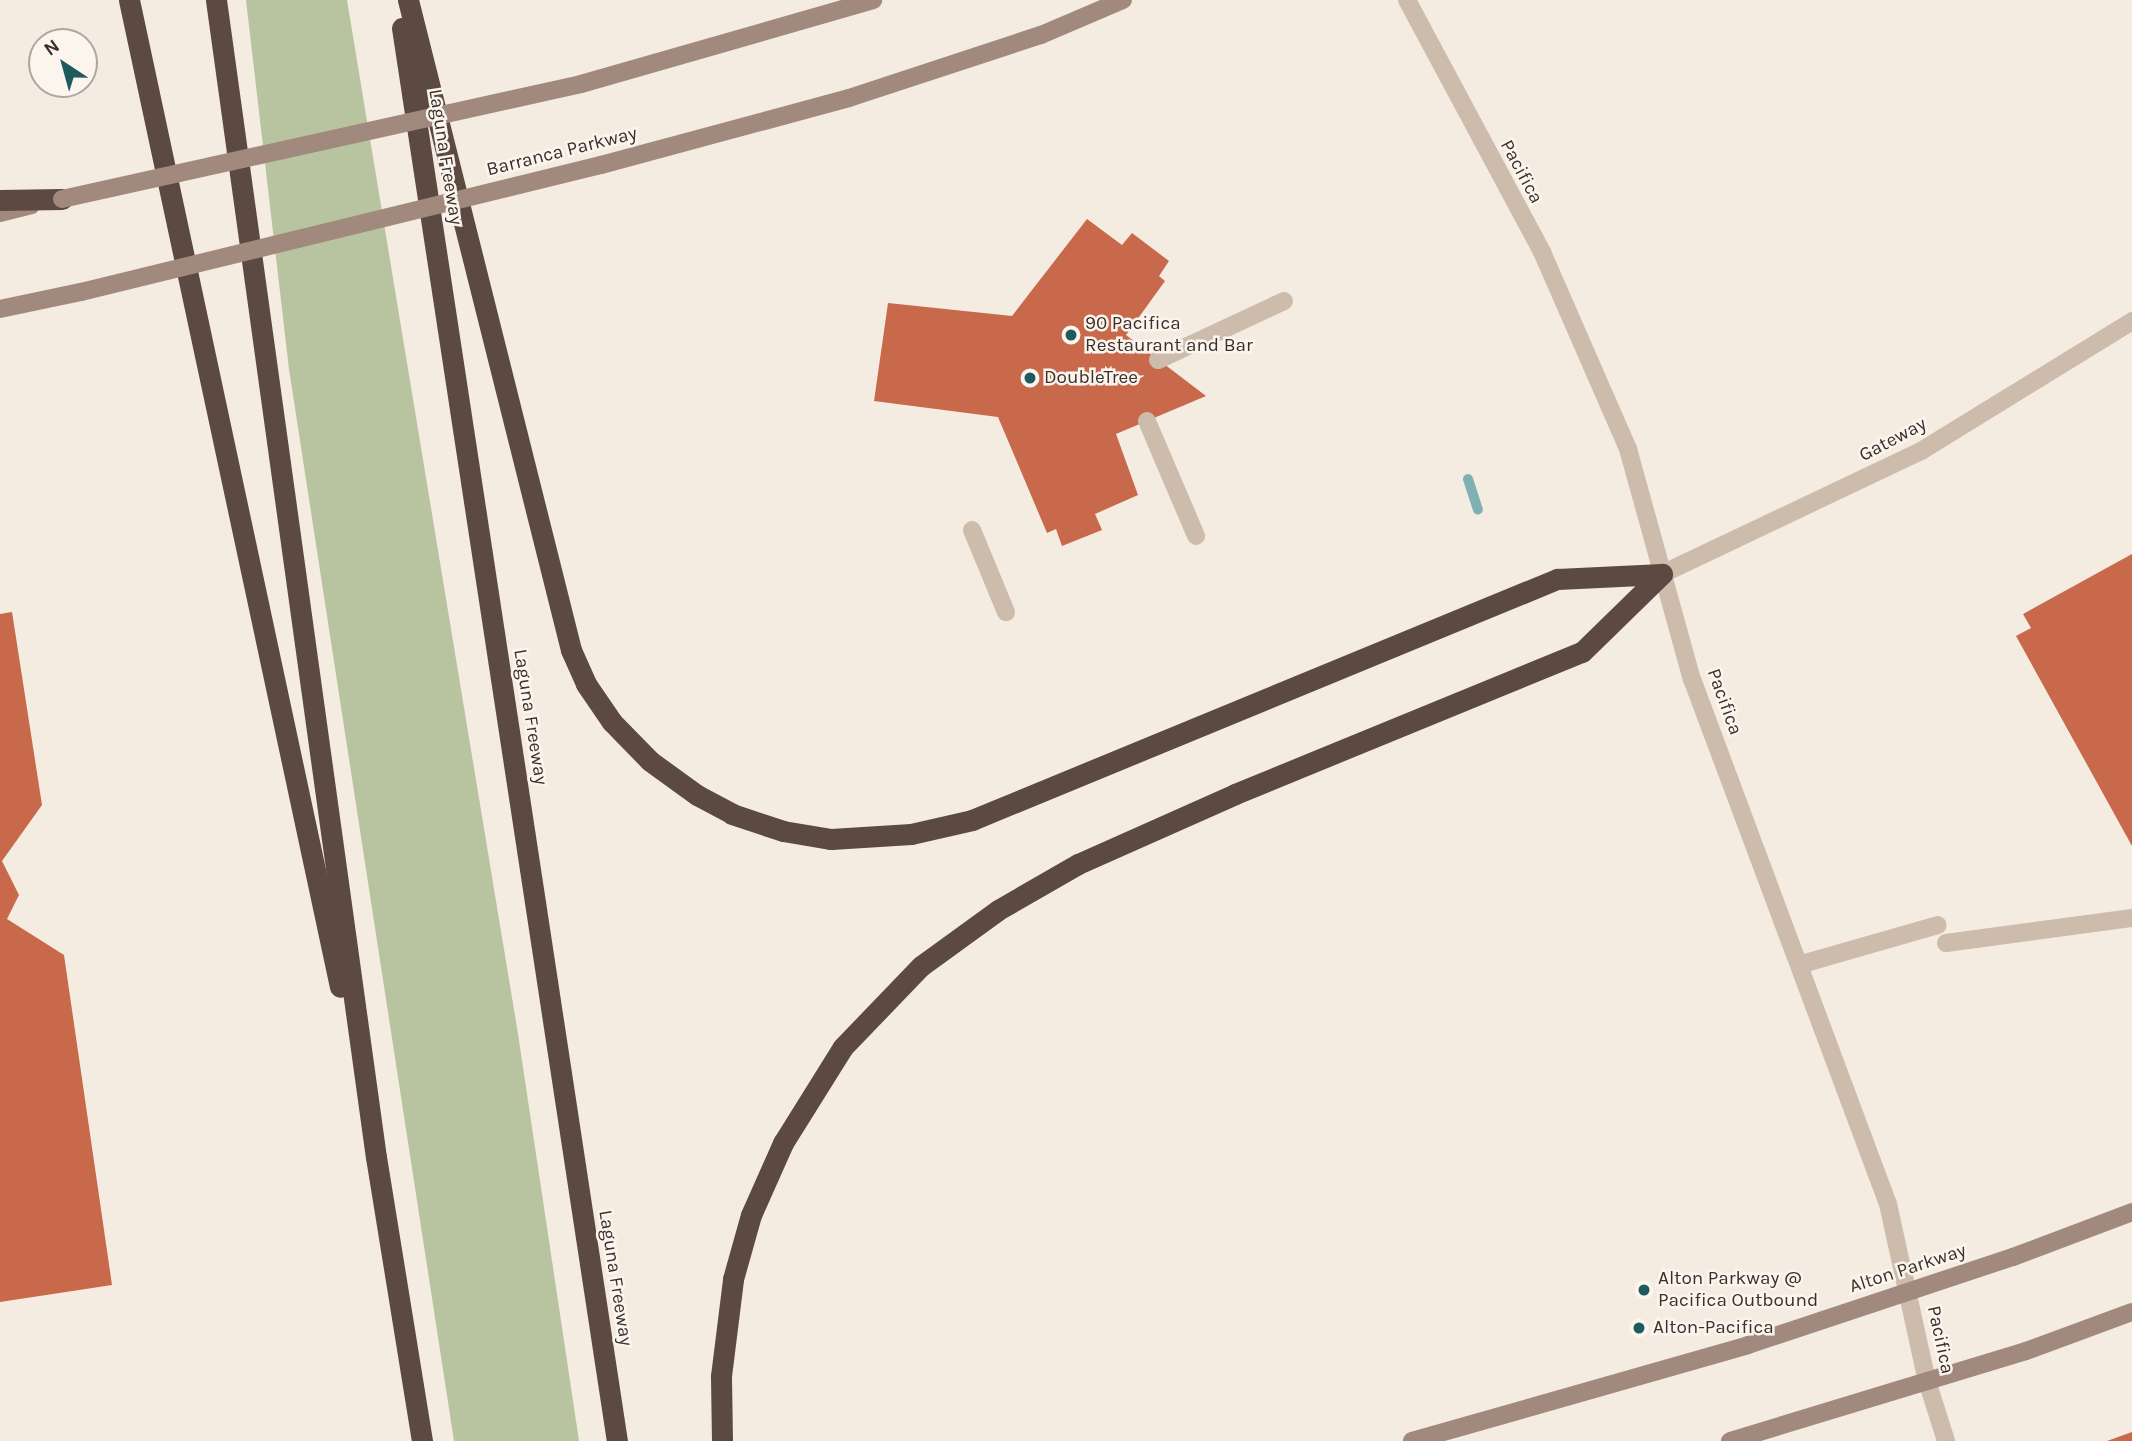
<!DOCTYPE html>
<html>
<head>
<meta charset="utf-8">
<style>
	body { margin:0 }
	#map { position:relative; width:2132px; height:1441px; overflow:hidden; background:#f4ebe1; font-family:Karla,sans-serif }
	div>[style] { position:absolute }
	.green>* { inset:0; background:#b8c4a0 }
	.stream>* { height:10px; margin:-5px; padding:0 5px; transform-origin:5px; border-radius:5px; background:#7fb0b2 }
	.building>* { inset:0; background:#c8694b }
	.service>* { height:18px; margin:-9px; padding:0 9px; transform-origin:9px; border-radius:9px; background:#cdbbac }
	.tertiary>* { height:18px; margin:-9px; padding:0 9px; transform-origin:9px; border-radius:9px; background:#cdbbac }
	.secondary>* { height:18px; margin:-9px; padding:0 9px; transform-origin:9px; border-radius:9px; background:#a18a7d }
	.motorway>* { height:21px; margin:-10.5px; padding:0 10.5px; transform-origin:10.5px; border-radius:10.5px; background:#5c4a42 }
	.secondary-bridge>* { height:18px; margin:-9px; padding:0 9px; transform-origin:9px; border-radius:9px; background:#a18a7d }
	.dots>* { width:19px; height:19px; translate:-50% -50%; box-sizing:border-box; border:4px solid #fbf5ee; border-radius:50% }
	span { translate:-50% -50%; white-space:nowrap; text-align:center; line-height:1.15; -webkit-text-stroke:5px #fbf5ee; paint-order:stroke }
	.street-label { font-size:19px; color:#3b302b }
	.poi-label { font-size:19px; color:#3b302b }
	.left { translate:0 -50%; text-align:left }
	.north { position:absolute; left:28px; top:28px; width:70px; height:70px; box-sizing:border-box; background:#fbf5ee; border:2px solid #aea6a0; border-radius:50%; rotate:324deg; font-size:19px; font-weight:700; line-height:28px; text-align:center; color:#3b302b }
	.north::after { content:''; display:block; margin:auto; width:24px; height:32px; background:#1f5a5e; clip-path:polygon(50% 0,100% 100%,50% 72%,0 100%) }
</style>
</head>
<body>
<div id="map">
	<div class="green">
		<i style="clip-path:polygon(246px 0,347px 0,518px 1034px,579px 1441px,454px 1441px,289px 369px)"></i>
	</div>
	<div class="stream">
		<i style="left:1468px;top:479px;width:32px;rotate:72deg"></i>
	</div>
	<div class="building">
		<i style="clip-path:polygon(1087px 219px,1122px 245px,1132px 233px,1169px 261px,1159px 276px,1165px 281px,1126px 335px,1206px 396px,1116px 434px,1138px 495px,1095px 514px,1102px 530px,1062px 546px,1056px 529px,1047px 533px,998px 417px,874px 401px,888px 303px,1012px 316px)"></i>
		<i style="clip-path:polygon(2132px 554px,2132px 846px,2016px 636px,2031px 628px,2023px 614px)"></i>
		<i style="clip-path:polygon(12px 612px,42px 805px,2px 861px,19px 895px,7px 919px,64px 955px,112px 1285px,0 1302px,0 614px)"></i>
		<i style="clip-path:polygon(2132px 1432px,2132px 1441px,2107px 1441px)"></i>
	</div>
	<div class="service">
		<i style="left:1158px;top:360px;width:139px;rotate:-25.1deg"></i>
		<i style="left:1147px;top:421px;width:125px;rotate:66.9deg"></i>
		<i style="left:972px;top:530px;width:89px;rotate:67.5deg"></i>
		<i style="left:1946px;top:943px;width:188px;rotate:-7.7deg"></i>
		<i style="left:1802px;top:964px;width:141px;rotate:-16deg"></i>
	</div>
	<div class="tertiary">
		<i style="left:1407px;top:0;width:286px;rotate:61.8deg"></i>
		<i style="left:1542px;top:252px;width:215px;rotate:66.4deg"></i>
		<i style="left:1628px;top:449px;width:239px;rotate:74.5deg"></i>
		<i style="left:1692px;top:679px;width:560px;rotate:69.53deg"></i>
		<i style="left:1888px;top:1204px;width:181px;rotate:77.6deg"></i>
		<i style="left:1927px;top:1381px;width:63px;rotate:72.4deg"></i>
		<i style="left:1662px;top:574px;width:287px;rotate:-25.4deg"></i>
		<i style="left:1921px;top:451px;width:248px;rotate:-31.6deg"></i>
	</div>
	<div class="secondary">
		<i style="left:581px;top:84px;width:304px;rotate:-16deg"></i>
		<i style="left:601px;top:165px;width:257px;rotate:-15.1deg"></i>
		<i style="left:849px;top:98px;width:202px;rotate:-18.2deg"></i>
		<i style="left:1041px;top:35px;width:89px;rotate:-23.1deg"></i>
		<i style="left:0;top:213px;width:32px;rotate:-14deg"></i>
		<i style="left:0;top:309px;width:83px;rotate:-11.9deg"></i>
		<i style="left:1412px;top:1441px;width:349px;rotate:-15.9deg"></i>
		<i style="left:1748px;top:1345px;width:279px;rotate:-18.4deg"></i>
		<i style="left:2013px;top:1257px;width:127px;rotate:-20.7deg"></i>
		<i style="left:1730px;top:1441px;width:309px;rotate:-16.9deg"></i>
		<i style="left:2026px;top:1351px;width:113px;rotate:-20.2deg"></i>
	</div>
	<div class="motorway">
		<i style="left:129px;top:0;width:1009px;rotate:77.93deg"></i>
		<i style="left:216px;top:0;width:1168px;rotate:82.13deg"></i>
		<i style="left:376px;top:1157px;width:288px;rotate:80.8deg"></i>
		<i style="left:408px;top:0;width:670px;rotate:75.92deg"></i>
		<i style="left:571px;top:650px;width:37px;rotate:66deg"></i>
		<i style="left:586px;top:684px;width:46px;rotate:55.6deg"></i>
		<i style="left:612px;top:722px;width:54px;rotate:45.7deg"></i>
		<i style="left:650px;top:761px;width:58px;rotate:35.9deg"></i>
		<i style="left:697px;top:795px;width:40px;rotate:28deg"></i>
		<i style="left:732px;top:814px;width:54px;rotate:18.4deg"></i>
		<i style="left:783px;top:831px;width:49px;rotate:9.5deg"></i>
		<i style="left:831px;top:839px;width:80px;rotate:-3.6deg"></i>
		<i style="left:911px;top:834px;width:63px;rotate:-12.9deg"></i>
		<i style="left:972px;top:820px;width:633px;rotate:-22.39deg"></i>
		<i style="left:1557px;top:579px;width:105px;rotate:-2.7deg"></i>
		<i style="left:402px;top:28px;width:1429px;rotate:81.35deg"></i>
		<i style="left:0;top:200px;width:62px;rotate:-0.9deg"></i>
		<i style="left:722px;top:1441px;width:65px;rotate:-90.9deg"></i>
		<i style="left:721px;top:1376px;width:98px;rotate:-82.9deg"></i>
		<i style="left:733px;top:1279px;width:66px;rotate:-74.3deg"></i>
		<i style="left:751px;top:1215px;width:79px;rotate:-66deg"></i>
		<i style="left:783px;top:1143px;width:113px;rotate:-58deg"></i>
		<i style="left:843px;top:1047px;width:112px;rotate:-46.1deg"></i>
		<i style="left:921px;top:966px;width:95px;rotate:-36deg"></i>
		<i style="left:998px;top:910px;width:92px;rotate:-29.9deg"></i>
		<i style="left:1078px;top:864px;width:172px;rotate:-24deg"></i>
		<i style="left:1235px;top:794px;width:375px;rotate:-22.3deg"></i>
		<i style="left:1582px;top:652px;width:112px;rotate:-44.3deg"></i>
	</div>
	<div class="secondary-bridge">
		<i style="left:62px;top:199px;width:532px;rotate:-12.49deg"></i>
		<i style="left:81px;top:292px;width:535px;rotate:-13.72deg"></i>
	</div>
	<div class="dots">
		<i style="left:1071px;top:335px;background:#1f5a5e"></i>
		<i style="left:1030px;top:378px;background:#1f5a5e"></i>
		<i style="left:1644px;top:1290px;background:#1f5a5e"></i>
		<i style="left:1639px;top:1328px;background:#1f5a5e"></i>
	</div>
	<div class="street-label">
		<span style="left:562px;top:152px;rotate:-14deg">Barranca Parkway</span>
		<span style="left:445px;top:157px;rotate:81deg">Laguna Freeway</span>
		<span style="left:1521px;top:172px;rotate:62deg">Pacifica</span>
		<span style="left:1893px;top:440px;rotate:-28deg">Gateway</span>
		<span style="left:1724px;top:702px;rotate:70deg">Pacifica</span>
		<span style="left:530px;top:717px;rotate:81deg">Laguna Freeway</span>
		<span style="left:1908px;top:1269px;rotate:-18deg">Alton Parkway</span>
		<span style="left:615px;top:1278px;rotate:81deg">Laguna Freeway</span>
		<span style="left:1940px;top:1340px;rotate:78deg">Pacifica</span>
	</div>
	<div class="poi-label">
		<span class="left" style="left:1085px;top:335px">90 Pacifica<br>Restaurant and Bar</span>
		<span class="left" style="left:1044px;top:378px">DoubleTree</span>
		<span class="left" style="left:1658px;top:1290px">Alton Parkway @<br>Pacifica Outbound</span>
		<span class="left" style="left:1653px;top:1328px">Alton-Pacifica</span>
	</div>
	<div class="north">N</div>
</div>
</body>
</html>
